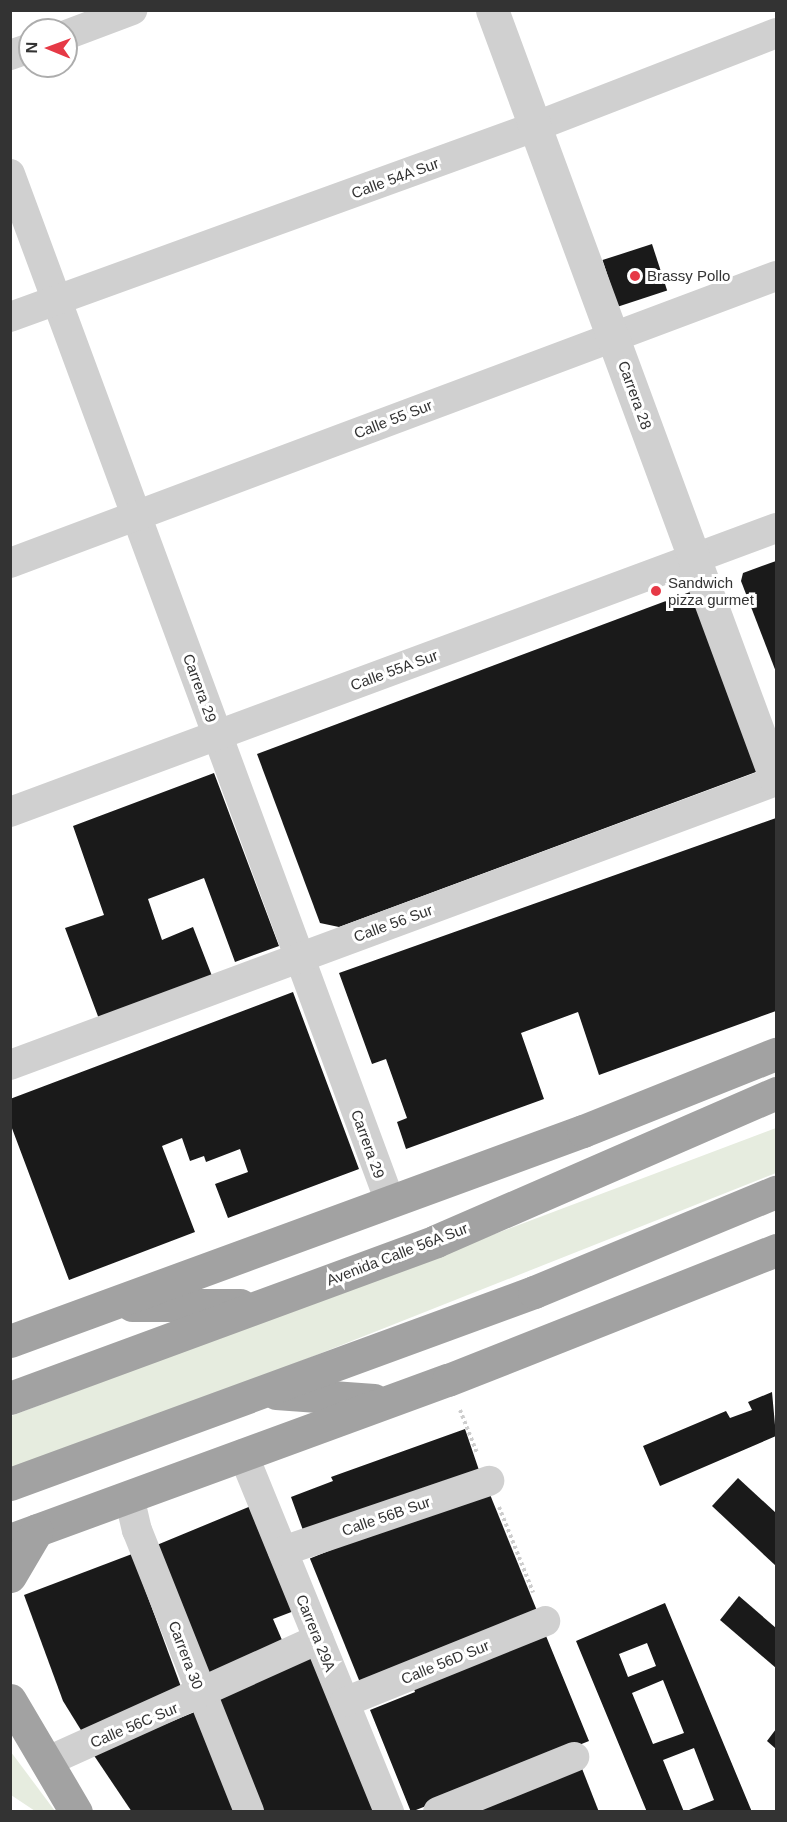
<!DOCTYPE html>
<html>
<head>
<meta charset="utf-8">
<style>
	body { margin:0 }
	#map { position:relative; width:787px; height:1822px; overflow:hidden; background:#fff; font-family:Arial,sans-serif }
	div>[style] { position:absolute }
	.green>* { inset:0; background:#e6ecdf }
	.building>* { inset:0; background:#1a1a1a; transform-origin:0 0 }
	.path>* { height:4px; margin-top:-2px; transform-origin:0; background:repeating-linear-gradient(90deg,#cdcdcd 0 3px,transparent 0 6px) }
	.minor>* { height:30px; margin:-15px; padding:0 15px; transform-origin:15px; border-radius:15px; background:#d0d0d0 }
	.tertiary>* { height:33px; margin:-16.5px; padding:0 16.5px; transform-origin:16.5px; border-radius:16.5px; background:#d0d0d0 }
	.trunk>* { height:33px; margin:-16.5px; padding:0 16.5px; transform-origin:16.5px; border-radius:16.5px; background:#a2a2a2 }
	.dots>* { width:16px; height:16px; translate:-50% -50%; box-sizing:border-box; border:3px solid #fff; border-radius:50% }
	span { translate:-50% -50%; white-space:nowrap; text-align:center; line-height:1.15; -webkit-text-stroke:6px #fff; paint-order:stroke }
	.street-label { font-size:15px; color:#333 }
	.poi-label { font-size:15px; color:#333 }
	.left { translate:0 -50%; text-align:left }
	.frame { position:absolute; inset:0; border:12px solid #333; pointer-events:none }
	.north { position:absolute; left:18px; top:18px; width:60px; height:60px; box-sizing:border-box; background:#fff; border:2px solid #adadad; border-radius:50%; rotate:271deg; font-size:16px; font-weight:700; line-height:24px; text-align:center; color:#333 }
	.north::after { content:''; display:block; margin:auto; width:21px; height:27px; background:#e63946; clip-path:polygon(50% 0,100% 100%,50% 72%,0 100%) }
</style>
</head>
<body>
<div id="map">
	<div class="green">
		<i style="clip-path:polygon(776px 1128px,776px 1173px,276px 1371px,11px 1469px,11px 1416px)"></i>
		<i style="clip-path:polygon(10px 1751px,14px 1756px,55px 1811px,35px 1811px,11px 1795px)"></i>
	</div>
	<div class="building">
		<i style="left:652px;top:244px;width:49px;height:52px;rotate:72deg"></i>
		<i style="clip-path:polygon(776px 561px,776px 672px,741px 581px,743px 573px)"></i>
		<i style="clip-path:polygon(698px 589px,764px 769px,339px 927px,320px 923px,257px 754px)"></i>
		<i style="clip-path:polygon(214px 773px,279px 946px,235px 962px,204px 878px,148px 899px,162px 940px,193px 927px,212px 976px,99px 1019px,65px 928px,104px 915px,73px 826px)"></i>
		<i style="clip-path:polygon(776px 818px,776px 1011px,599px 1075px,578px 1012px,521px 1033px,544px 1099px,406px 1149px,397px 1122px,407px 1118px,386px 1059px,372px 1064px,339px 973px)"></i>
		<i style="clip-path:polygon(293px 992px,359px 1169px,228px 1218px,215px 1184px,248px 1172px,240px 1149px,206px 1162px,204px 1156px,190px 1161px,182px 1138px,162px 1146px,195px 1232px,69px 1280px,10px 1123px,10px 1099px)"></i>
		<i style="clip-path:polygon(772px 1392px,776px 1436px,660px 1486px,643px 1446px,726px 1411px,730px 1418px,752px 1410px,748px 1402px)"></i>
		<i style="clip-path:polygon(465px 1429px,481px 1476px,304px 1533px,291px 1497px,333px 1481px,331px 1477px)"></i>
		<i style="clip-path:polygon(738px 1478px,776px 1513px,776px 1566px,712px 1506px)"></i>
		<i style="left:487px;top:1487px;width:134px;height:191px;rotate:68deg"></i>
		<i style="clip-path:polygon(251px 1506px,294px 1611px,273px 1619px,285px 1647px,207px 1680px,152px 1547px)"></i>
		<i style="clip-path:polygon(132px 1554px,184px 1695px,84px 1735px,63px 1701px,24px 1595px)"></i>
		<i style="clip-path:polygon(739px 1596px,776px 1628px,776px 1668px,720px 1620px)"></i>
		<i style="clip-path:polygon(evenodd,665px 1603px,752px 1812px,684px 1812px,714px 1800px,694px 1748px,663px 1760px,684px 1812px,647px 1812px,576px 1641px,665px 1603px,647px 1643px,656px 1666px,628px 1677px,619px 1654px,647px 1643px,665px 1603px,663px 1680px,684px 1733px,653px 1744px,632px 1693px,663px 1680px)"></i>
		<i style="clip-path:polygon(544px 1631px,589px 1741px,411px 1812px,370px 1710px,415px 1692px,413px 1686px)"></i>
		<i style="clip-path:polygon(316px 1651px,384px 1812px,260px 1812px,211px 1697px)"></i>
		<i style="clip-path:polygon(197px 1711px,239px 1812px,132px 1812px,93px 1754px)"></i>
		<i style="clip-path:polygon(776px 1729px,776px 1749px,767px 1741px)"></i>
		<i style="clip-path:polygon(581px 1766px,599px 1812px,471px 1812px)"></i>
	</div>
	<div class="path">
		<i style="left:460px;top:1410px;width:46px;rotate:68.4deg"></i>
		<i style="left:499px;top:1507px;width:92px;rotate:68.2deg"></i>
	</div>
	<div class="minor">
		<i style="left:66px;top:35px;width:71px;rotate:-20.7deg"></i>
		<i style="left:10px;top:55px;width:21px;rotate:-19deg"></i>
		<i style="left:10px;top:174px;width:1096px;rotate:69.71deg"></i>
		<i style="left:10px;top:317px;width:557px;rotate:-19.93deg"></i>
		<i style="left:534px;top:127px;width:260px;rotate:-21.2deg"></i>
		<i style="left:10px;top:563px;width:818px;rotate:-20.54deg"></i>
		<i style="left:10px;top:812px;width:817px;rotate:-20.34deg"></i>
		<i style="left:10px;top:1065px;width:817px;rotate:-20.34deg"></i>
		<i style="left:243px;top:1454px;width:387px;rotate:67.8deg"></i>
		<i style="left:129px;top:1496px;width:35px;rotate:77deg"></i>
		<i style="left:137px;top:1530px;width:303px;rotate:68.3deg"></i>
		<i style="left:283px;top:1551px;width:218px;rotate:-18.8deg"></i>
		<i style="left:345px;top:1702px;width:216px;rotate:-22deg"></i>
		<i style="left:46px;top:1762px;width:299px;rotate:-24.3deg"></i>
		<i style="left:438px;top:1812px;width:147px;rotate:-22deg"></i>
	</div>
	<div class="tertiary">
		<i style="left:492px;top:10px;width:821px;rotate:69.75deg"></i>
	</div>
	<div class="trunk">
		<i style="left:132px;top:1305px;width:108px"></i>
		<i style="left:10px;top:1341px;width:610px;rotate:-20.13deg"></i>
		<i style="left:583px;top:1131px;width:208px;rotate:-21.8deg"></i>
		<i style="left:276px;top:1393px;width:98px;rotate:4.1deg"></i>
		<i style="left:10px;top:1398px;width:454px;rotate:-20.2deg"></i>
		<i style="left:436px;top:1241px;width:371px;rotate:-23.5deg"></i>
		<i style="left:10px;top:1484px;width:558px;rotate:-20.12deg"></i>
		<i style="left:534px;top:1292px;width:262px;rotate:-22.5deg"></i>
		<i style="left:10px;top:1540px;width:466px;rotate:-20.1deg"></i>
		<i style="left:448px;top:1380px;width:353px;rotate:-21.6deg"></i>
		<i style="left:10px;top:1576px;width:53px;rotate:-59.6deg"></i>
		<i style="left:10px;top:1700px;width:130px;rotate:59.5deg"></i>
	</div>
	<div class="dots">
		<i style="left:635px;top:276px;background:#e63946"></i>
		<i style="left:656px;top:591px;background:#e63946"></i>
	</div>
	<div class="street-label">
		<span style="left:395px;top:178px;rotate:-20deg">Calle 54A Sur</span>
		<span style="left:635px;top:395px;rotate:70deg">Carrera 28</span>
		<span style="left:393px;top:419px;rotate:-21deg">Calle 55 Sur</span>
		<span style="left:394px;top:670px;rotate:-20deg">Calle 55A Sur</span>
		<span style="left:200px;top:688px;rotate:70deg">Carrera 29</span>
		<span style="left:393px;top:923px;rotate:-20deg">Calle 56 Sur</span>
		<span style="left:368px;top:1144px;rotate:70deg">Carrera 29</span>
		<span style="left:397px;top:1254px;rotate:-21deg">Avenida Calle 56A Sur</span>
		<span style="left:386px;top:1516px;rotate:-19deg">Calle 56B Sur</span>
		<span style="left:316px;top:1633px;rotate:68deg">Carrera 29A</span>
		<span style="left:186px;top:1655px;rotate:69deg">Carrera 30</span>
		<span style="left:445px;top:1662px;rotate:-22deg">Calle 56D Sur</span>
		<span style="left:134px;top:1725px;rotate:-23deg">Calle 56C Sur</span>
	</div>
	<div class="poi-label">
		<span class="left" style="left:647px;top:276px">Brassy Pollo</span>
		<span class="left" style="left:668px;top:591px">Sandwich<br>pizza gurmet</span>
	</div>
	<div class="frame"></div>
	<div class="north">N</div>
</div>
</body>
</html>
